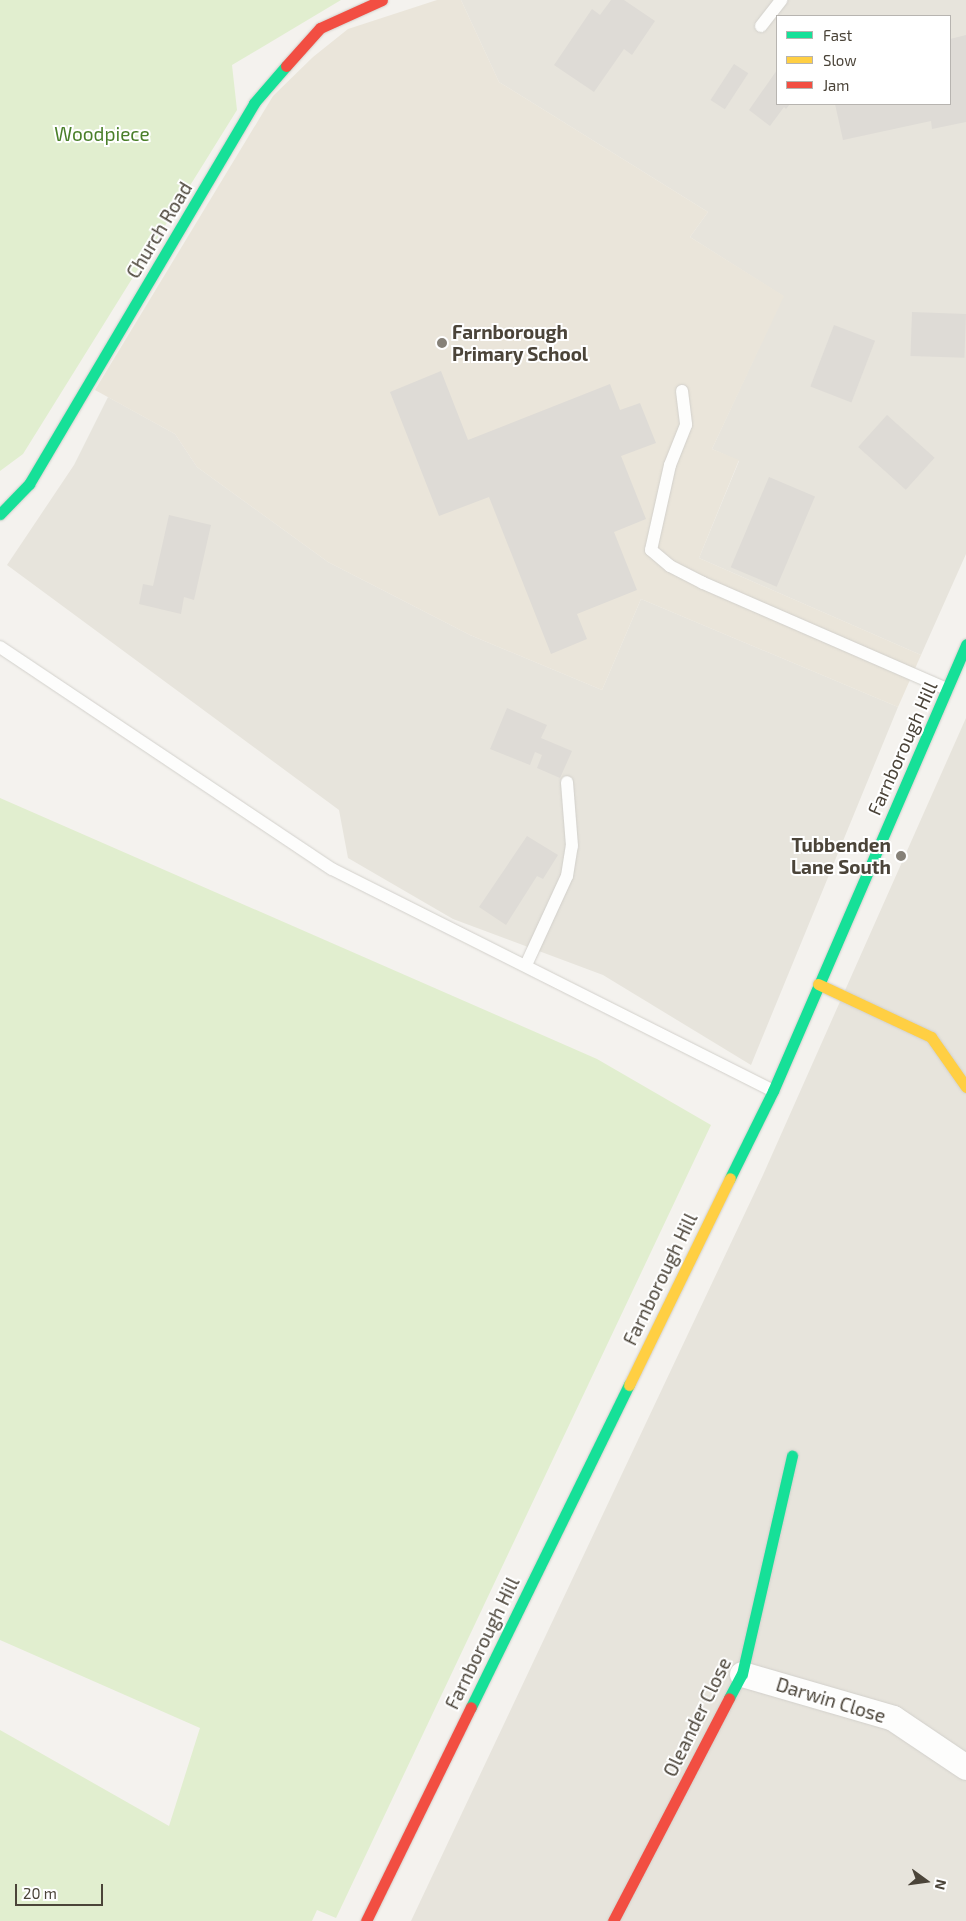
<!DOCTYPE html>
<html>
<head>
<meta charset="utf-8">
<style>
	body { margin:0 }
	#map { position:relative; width:966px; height:1921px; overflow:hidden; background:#f4f2ee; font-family:"Exo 2",sans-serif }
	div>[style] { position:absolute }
	.residential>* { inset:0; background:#e7e4dc }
	.education>* { inset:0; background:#eae5da }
	.green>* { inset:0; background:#e1eecf }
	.building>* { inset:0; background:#dedbd6; transform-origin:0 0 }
	.roads { filter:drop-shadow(0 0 1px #d2d0cb) drop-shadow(0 0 1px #d2d0cb) }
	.lane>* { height:12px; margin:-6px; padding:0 6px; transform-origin:6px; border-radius:6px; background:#fdfdfc }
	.street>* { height:25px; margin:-12.5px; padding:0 12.5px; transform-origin:12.5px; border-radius:12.5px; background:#fdfdfc }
	.fast>* { height:11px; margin:-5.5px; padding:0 5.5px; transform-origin:5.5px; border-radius:5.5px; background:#16e098 }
	.slow>* { height:11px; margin:-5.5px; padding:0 5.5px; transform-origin:5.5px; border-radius:5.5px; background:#ffcf43 }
	.jam>* { height:11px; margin:-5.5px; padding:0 5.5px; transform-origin:5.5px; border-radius:5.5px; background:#f24e42 }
	.dots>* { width:14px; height:14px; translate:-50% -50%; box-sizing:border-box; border:2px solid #fff; border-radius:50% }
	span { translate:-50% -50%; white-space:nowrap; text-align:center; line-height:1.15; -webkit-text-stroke:4px #fff; paint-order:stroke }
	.park-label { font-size:19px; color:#4a7f2a }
	.street-label { font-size:19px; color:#4b4439 }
	.poi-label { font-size:19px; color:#4b4439; font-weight:700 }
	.left { translate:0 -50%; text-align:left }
	.right { translate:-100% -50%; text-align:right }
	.legend { position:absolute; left:776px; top:15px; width:175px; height:90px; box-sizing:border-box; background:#fff; border:1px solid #b7b4b0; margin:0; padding:6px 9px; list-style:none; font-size:15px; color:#4b4439 }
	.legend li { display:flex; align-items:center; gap:10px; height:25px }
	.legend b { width:25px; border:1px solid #b7b4b0 }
	.north { position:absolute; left:901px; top:1856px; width:50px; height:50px; -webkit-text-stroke:4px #fff; paint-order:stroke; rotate:104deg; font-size:14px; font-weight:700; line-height:20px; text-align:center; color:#4b4439 }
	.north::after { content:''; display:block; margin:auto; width:18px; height:22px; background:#4b4439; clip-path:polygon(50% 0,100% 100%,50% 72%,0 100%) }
	.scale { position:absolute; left:15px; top:1884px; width:88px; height:22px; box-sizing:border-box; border:2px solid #4b4439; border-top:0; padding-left:6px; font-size:15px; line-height:18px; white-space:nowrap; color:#4b4439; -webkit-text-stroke:4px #fff; paint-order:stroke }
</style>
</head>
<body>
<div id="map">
	<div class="residential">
		<i style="clip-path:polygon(evenodd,461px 0,966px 0,966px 554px,921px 655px,699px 558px,739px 461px,712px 449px,783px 296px,690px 237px,708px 212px,499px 82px,461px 0,777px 16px,950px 16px,950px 104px,777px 104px,777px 16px)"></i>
		<i style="clip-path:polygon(108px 397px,175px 434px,197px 467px,328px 562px,470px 635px,602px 690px,641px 599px,898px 707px,751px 1065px,603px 975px,453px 919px,348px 858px,339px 810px,7px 565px,74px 465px)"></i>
		<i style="clip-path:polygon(966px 718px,966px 1921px,411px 1921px,763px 1175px)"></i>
	</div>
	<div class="education">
		<i style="clip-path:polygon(437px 0,461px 0,499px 82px,708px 212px,690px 237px,784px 296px,712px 449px,739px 460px,699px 558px,921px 655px,898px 707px,641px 599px,602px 690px,470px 635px,328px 562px,197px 467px,175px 434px,95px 390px,273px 96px,313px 57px,348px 29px)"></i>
	</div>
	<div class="green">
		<i style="clip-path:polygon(0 0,341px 0,232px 65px,237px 110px,23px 454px,0 471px)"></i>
		<i style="clip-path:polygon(0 798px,597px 1059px,711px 1125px,336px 1918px,317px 1910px,312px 1921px,0 1921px,0 1730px,169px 1826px,200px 1728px,0 1640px)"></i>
	</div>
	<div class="building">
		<i style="clip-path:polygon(611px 0,624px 0,655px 21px,632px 55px,624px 49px,594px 92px,554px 65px,592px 9px,600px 15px)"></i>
		<i style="clip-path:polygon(966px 35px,966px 122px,932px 129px,931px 121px,843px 140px,835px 104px,950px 104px,950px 39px)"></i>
		<i style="left:734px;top:64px;width:17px;height:43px;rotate:33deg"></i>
		<i style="clip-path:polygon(777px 70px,777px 104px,790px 104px,786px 109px,784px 107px,770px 126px,749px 110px)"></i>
		<i style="left:912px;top:312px;width:54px;height:44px;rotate:2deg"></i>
		<i style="left:834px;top:325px;width:44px;height:66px;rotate:21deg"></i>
		<i style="clip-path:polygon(441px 371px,468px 440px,610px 384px,620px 410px,640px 403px,656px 443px,621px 456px,646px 519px,614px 532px,637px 590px,577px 614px,587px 639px,551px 654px,489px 497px,439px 516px,390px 392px)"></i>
		<i style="left:887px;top:415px;width:64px;height:43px;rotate:42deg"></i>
		<i style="left:769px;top:477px;width:50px;height:98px;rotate:23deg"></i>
		<i style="clip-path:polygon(169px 515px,211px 525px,194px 600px,184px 597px,181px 614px,139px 604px,143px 584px,153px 586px)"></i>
		<i style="clip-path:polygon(507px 708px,547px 725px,541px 738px,572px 751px,560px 778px,537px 768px,542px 755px,535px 752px,530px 765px,490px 749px)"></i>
		<i style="clip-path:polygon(527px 836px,558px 855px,543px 879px,537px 876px,506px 925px,479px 907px)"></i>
	</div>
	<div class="roads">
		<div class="lane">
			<i style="left:761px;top:26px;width:33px;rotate:-52deg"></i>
			<i style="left:682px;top:391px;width:34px;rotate:83deg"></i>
			<i style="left:686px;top:425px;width:43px;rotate:111.8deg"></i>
			<i style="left:670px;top:465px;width:87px;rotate:102.6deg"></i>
			<i style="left:651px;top:550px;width:25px;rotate:40deg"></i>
			<i style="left:670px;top:566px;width:37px;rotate:27deg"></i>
			<i style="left:703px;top:583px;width:266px;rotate:23.5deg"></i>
			<i style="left:0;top:647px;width:399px;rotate:33.8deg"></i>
			<i style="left:332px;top:869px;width:494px;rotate:26.7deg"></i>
			<i style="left:526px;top:965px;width:98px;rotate:-65.3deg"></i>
			<i style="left:567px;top:876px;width:30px;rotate:-81deg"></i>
			<i style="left:572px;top:846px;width:64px;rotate:-94.5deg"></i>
		</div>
		<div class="street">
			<i style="left:742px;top:1674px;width:157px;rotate:16.2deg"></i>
			<i style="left:893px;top:1718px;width:88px;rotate:33.9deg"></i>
		</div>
		<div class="fast">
			<i style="left:0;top:514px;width:42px;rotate:-46deg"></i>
			<i style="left:29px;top:484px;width:442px;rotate:-59.4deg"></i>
			<i style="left:254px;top:103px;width:49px;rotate:-49.1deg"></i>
			<i style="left:730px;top:1178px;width:97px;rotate:-63.7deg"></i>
			<i style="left:773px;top:1091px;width:487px;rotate:-66.6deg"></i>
			<i style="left:729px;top:1698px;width:27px;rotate:-62deg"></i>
			<i style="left:742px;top:1674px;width:224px;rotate:-77.1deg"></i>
			<i style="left:471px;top:1707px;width:359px;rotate:-63.9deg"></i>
		</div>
		<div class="slow">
			<i style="left:818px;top:984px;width:125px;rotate:25.1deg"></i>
			<i style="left:931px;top:1037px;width:61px;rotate:55deg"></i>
			<i style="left:629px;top:1385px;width:230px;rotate:-64deg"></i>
		</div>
		<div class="jam">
			<i style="left:286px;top:66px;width:51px;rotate:-48.2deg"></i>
			<i style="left:320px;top:28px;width:68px;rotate:-24.3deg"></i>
			<i style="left:366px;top:1921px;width:238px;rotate:-63.9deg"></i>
			<i style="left:613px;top:1921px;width:251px;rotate:-62.5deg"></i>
		</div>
	</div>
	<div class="dots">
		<i style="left:442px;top:343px;background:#868178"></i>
		<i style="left:901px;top:856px;background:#868178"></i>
	</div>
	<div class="park-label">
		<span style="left:102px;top:134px">Woodpiece</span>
	</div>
	<div class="street-label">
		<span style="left:159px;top:230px;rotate:-59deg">Church Road</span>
		<span style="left:902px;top:748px;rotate:-66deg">Farnborough Hill</span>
		<span style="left:660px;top:1279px;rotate:-64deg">Farnborough Hill</span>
		<span style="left:482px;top:1643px;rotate:-64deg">Farnborough Hill</span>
		<span style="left:831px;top:1700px;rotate:17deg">Darwin Close</span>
		<span style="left:697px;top:1717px;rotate:-64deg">Oleander Close</span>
	</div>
	<div class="poi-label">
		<span class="left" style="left:452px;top:343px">Farnborough<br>Primary School</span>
		<span class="right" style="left:891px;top:856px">Tubbenden<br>Lane South</span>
	</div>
	<ul class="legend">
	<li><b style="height:6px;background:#16e098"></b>Fast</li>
	<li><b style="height:6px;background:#ffcf43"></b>Slow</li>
	<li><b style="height:6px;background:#f24e42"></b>Jam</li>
	</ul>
	<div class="north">N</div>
	<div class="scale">20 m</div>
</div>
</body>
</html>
